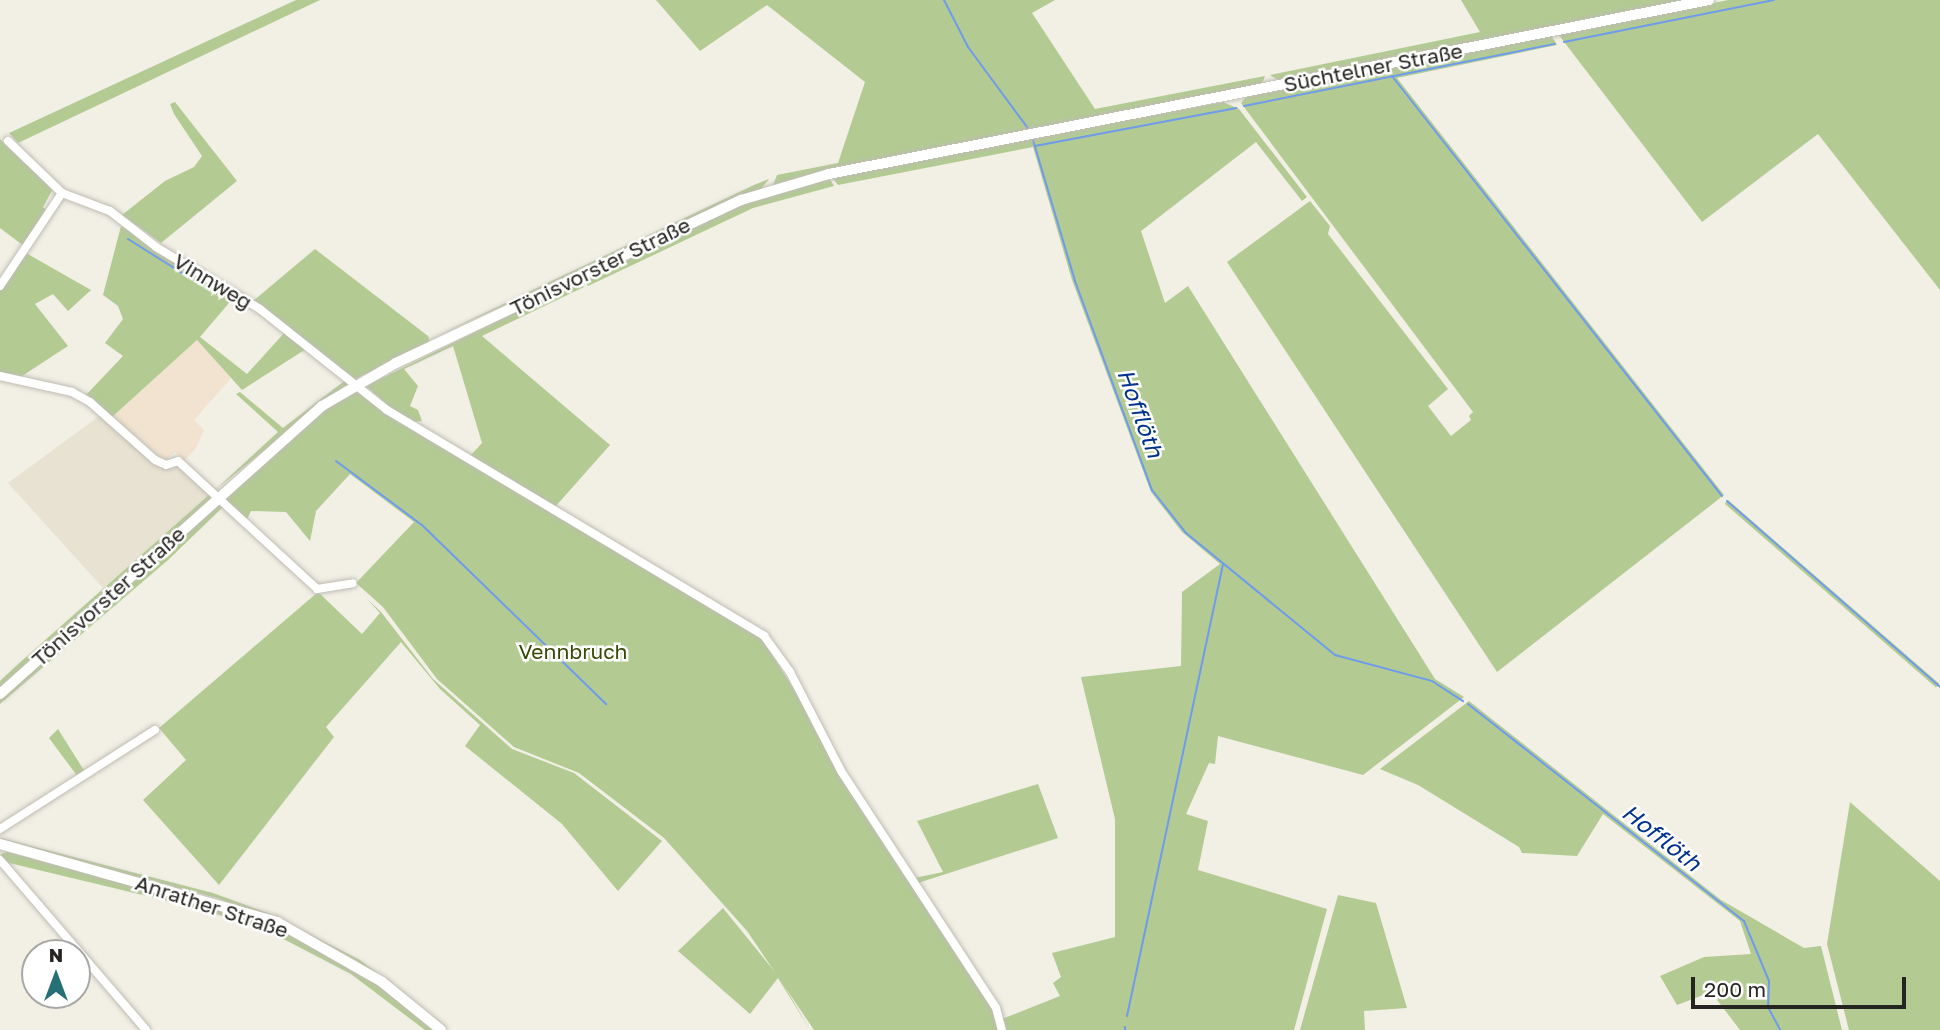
<!DOCTYPE html>
<html>
<head>
<meta charset="utf-8">
<style>
	body { margin:0 }
	#map { position:relative; width:1940px; height:1030px; overflow:hidden; background:#f2efe5; font-family:"Golos Text",sans-serif }
	div>[style] { position:absolute }
	.commercial>* { inset:0; background:#f1e3cf }
	.built>* { inset:0; background:#e8e2d2 }
	.green>* { inset:0; background:#b3cb93; transform-origin:0 0 }
	.stream>* { height:2px; margin:-1px; padding:0 1px; transform-origin:1px; border-radius:1px; background:#6e9bec }
	.roads { filter:drop-shadow(0 0 2px #bfbcb3) drop-shadow(0 0 2px #bfbcb3) }
	.minor>* { height:8px; margin:-4px; padding:0 4px; transform-origin:4px; border-radius:4px; background:#fff }
	.secondary>* { height:10px; margin:-5px; padding:0 5px; transform-origin:5px; border-radius:5px; background:#fff }
	span { translate:-50% -50%; white-space:nowrap; text-align:center; line-height:1.15; -webkit-text-stroke:5px #fff; paint-order:stroke }
	.street-label { font-size:21px; color:#252421 }
	.park-label { font-size:21px; color:#354b04 }
	.water-label { font-size:23px; color:#00318c; font-style:italic }
	.north { position:absolute; left:21px; top:939px; width:70px; height:70px; box-sizing:border-box; background:#fff; border:2px solid #a8a7a6; border-radius:50%; rotate:0deg; font-size:19px; font-weight:700; line-height:28px; text-align:center; color:#252421 }
	.north::after { content:''; display:block; margin:auto; width:24px; height:32px; background:#257074; clip-path:polygon(50% 0,100% 100%,50% 72%,0 100%) }
	.scale { position:absolute; left:1691px; top:977px; width:215px; height:32px; box-sizing:border-box; border:4px solid #252421; border-top:0; padding-left:9px; font-size:21px; line-height:24px; white-space:nowrap; color:#252421; -webkit-text-stroke:5px #fff; paint-order:stroke }
</style>
</head>
<body>
<div id="map">
	<div class="commercial">
		<i style="clip-path:polygon(197px 340px,231px 378px,194px 420px,204px 430px,196px 448px,184px 461px,175px 452px,165px 461px,112px 417px)"></i>
	</div>
	<div class="built">
		<i style="clip-path:polygon(102px 414px,153px 461px,177px 463px,210px 494px,103px 588px,8px 483px)"></i>
	</div>
	<div class="green">
		<i style="clip-path:polygon(296px 0,320px 0,18px 143px,9px 133px)"></i>
		<i style="clip-path:polygon(656px 0,1055px 0,1032px 13px,1095px 109px,1265px 76px,1262px 84px,1034px 137px,1223px 102px,1239px 109px,1307px 197px,1302px 201px,1256px 142px,1141px 231px,1165px 303px,1188px 286px,1435px 679px,1464px 697px,1363px 775px,1218px 736px,1215px 764px,1209px 763px,1186px 814px,1208px 821px,1198px 870px,1327px 909px,1294px 1030px,1004px 1030px,1002px 1019px,1060px 996px,1053px 983px,1061px 977px,1052px 953px,1115px 937px,1115px 819px,1081px 677px,1181px 666px,1182px 592px,1220px 564px,1182px 532px,1151px 492px,1072px 280px,1033px 147px,838px 185px,832px 177px,812px 174px,773px 185px,777px 175px,838px 163px,865px 82px,767px 5px,700px 51px)"></i>
		<i style="clip-path:polygon(1461px 0,1692px 0,1278px 80px,1270px 75px,1480px 32px)"></i>
		<i style="clip-path:polygon(1728px 0,1940px 0,1940px 290px,1818px 134px,1702px 222px,1558px 34px)"></i>
		<i style="clip-path:polygon(1551px 35px,1557px 45px,1397px 78px,1724px 495px,1497px 672px,1227px 262px,1310px 201px,1330px 226px,1328px 234px,1448px 389px,1428px 406px,1451px 436px,1471px 420px,1469px 416px,1473px 412px,1241px 103px,1246px 97px)"></i>
		<i style="clip-path:polygon(175px 102px,237px 181px,161px 243px,122px 215px,165px 181px,194px 167px,202px 156px,174px 114px,170px 104px)"></i>
		<i style="clip-path:polygon(0 139px,53px 189px,43px 207px,47px 211px,24px 246px,0 228px)"></i>
		<i style="clip-path:polygon(829px 178px,834px 186px,753px 208px,588px 286px,584px 282px,745px 202px)"></i>
		<i style="clip-path:polygon(769px 179px,761px 189px,434px 337px,754px 185px)"></i>
		<i style="clip-path:polygon(121px 226px,235px 296px,200px 337px,247px 374px,286px 331px,306px 349px,242px 390px,197px 340px,112px 417px,86px 395px,123px 356px,105px 343px,123px 319px,118px 306px,103px 295px)"></i>
		<i style="clip-path:polygon(315px 249px,428px 336px,430px 343px,355px 379px,253px 301px)"></i>
		<i style="clip-path:polygon(26px 253px,91px 290px,68px 311px,53px 294px,35px 304px,68px 346px,19px 378px,0 373px,0 289px)"></i>
		<i style="clip-path:polygon(576px 282px,584px 287px,482px 336px,610px 445px,555px 507px,470px 456px,482px 443px,453px 346px,404px 369px,418px 386px,410px 406px,418px 410px,422px 421px,413px 422px,393px 410px,366px 386px)"></i>
		<i style="clip-path:polygon(347px 379px,347px 384px,215px 490px,278px 432px,236px 394px,240px 392px,283px 428px)"></i>
		<i style="clip-path:polygon(357px 391px,761px 637px,992px 1005px,999px 1030px,814px 1030px,747px 931px,664px 838px,579px 773px,514px 747px,437px 679px,383px 607px,356px 583px,414px 522px,350px 474px,316px 511px,310px 541px,286px 512px,251px 511px,246px 521px,228px 504px,226px 496px,314px 416px)"></i>
		<i style="clip-path:polygon(210px 494px,210px 499px,0 688px,0 681px,16px 666px)"></i>
		<i style="left:1728px;top:500px;width:280px;height:5px;rotate:41deg"></i>
		<i style="clip-path:polygon(218px 505px,223px 507px,168px 560px,0 704px,0 699px)"></i>
		<i style="clip-path:polygon(318px 592px,362px 634px,380px 613px,367px 599px,381px 612px,433px 679px,512px 749px,574px 773px,662px 841px,618px 891px,562px 824px,465px 746px,480px 725px,440px 689px,401px 642px,326px 727px,334px 737px,219px 885px,143px 800px,186px 760px,159px 728px)"></i>
		<i style="clip-path:polygon(1469px 701px,1721px 900px,1804px 948px,1821px 946px,1842px 1030px,1740px 1030px,1711px 992px,1677px 1005px,1660px 976px,1704px 957px,1751px 954px,1740px 921px,1603px 814px,1577px 856px,1522px 853px,1519px 847px,1418px 785px,1380px 769px)"></i>
		<i style="clip-path:polygon(58px 729px,85px 772px,78px 777px,49px 738px)"></i>
		<i style="clip-path:polygon(1038px 784px,1058px 838px,918px 883px,914px 878px,943px 872px,917px 821px)"></i>
		<i style="clip-path:polygon(1850px 802px,1940px 881px,1940px 1030px,1849px 1030px,1827px 944px)"></i>
		<i style="clip-path:polygon(0 838px,213px 893px,270px 914px,360px 960px,450px 1030px,357px 961px,294px 928px,217px 898px,4px 843px)"></i>
		<i style="clip-path:polygon(7px 852px,188px 897px,275px 927px,390px 992px,435px 1030px,425px 1030px,351px 974px,264px 929px,197px 908px,5px 862px,1px 854px)"></i>
		<i style="clip-path:polygon(1338px 895px,1376px 903px,1407px 1008px,1364px 1011px,1365px 1030px,1300px 1030px)"></i>
		<i style="clip-path:polygon(723px 908px,779px 977px,799px 1011px,810px 1030px,778px 978px,750px 1014px,678px 951px)"></i>
	</div>
	<div class="stream">
		<i style="left:944px;top:0;width:53px;rotate:62.9deg"></i>
		<i style="left:968px;top:47px;width:104px;rotate:53.6deg"></i>
		<i style="left:1564px;top:42px;width:214px;rotate:-11.3deg"></i>
		<i style="left:1392px;top:76px;width:534px;rotate:51.84deg"></i>
		<i style="left:1244px;top:106px;width:317px;rotate:-11.3deg"></i>
		<i style="left:1033px;top:140px;width:147px;rotate:73.4deg"></i>
		<i style="left:1075px;top:281px;width:223px;rotate:69.8deg"></i>
		<i style="left:1152px;top:490px;width:55px;rotate:51.7deg"></i>
		<i style="left:1186px;top:533px;width:193px;rotate:39.3deg"></i>
		<i style="left:1335px;top:655px;width:100px;rotate:15deg"></i>
		<i style="left:1432px;top:681px;width:37px;rotate:33deg"></i>
		<i style="left:1035px;top:146px;width:205px;rotate:-10.7deg"></i>
		<i style="left:128px;top:239px;width:70px;rotate:32.1deg"></i>
		<i style="left:336px;top:461px;width:107px;rotate:36.7deg"></i>
		<i style="left:422px;top:525px;width:257px;rotate:44.2deg"></i>
		<i style="left:1727px;top:501px;width:283px;rotate:41.1deg"></i>
		<i style="left:1468px;top:704px;width:351px;rotate:38.2deg"></i>
		<i style="left:1744px;top:921px;width:65px;rotate:67.4deg"></i>
		<i style="left:1769px;top:981px;width:26px;rotate:92deg"></i>
		<i style="left:1768px;top:1007px;width:26px;rotate:62deg"></i>
		<i style="left:1127px;top:1016px;width:461px;rotate:-78deg"></i>
		<i style="left:1125px;top:1030px;width:3px;rotate:-90deg"></i>
	</div>
	<div class="roads">
		<div class="minor">
			<i style="left:8px;top:141px;width:75px;rotate:43.9deg"></i>
			<i style="left:62px;top:193px;width:51px;rotate:20.6deg"></i>
			<i style="left:110px;top:211px;width:58px;rotate:38deg"></i>
			<i style="left:156px;top:247px;width:121px;rotate:30.8deg"></i>
			<i style="left:260px;top:309px;width:162px;rotate:38.5deg"></i>
			<i style="left:387px;top:410px;width:440px;rotate:30.9deg"></i>
			<i style="left:764px;top:636px;width:44px;rotate:54.2deg"></i>
			<i style="left:790px;top:672px;width:111px;rotate:62.7deg"></i>
			<i style="left:841px;top:771px;width:283px;rotate:56.8deg"></i>
			<i style="left:996px;top:1008px;width:23px;rotate:75deg"></i>
			<i style="left:0;top:286px;width:112px;rotate:-56.3deg"></i>
			<i style="left:0;top:376px;width:74px;rotate:12.5deg"></i>
			<i style="left:72px;top:392px;width:21px;rotate:29deg"></i>
			<i style="left:90px;top:402px;width:87px;rotate:41.7deg"></i>
			<i style="left:155px;top:460px;width:12px;rotate:24deg"></i>
			<i style="left:166px;top:465px;width:13px;rotate:-18deg"></i>
			<i style="left:178px;top:461px;width:189px;rotate:42.6deg"></i>
			<i style="left:317px;top:589px;width:36px;rotate:-9deg"></i>
			<i style="left:0;top:829px;width:184px;rotate:-32.6deg"></i>
			<i style="left:0;top:860px;width:224px;rotate:49.3deg"></i>
		</div>
		<div class="secondary">
			<i style="left:0;top:694px;width:432px;rotate:-41.8deg"></i>
			<i style="left:322px;top:406px;width:86px;rotate:-30.2deg"></i>
			<i style="left:396px;top:363px;width:382px;rotate:-25.3deg"></i>
			<i style="left:741px;top:200px;width:92px;rotate:-16.5deg"></i>
			<i style="left:829px;top:174px;width:897px;rotate:-11.18deg"></i>
			<i style="left:0;top:844px;width:288px;rotate:15.7deg"></i>
			<i style="left:277px;top:922px;width:121px;rotate:29.7deg"></i>
			<i style="left:382px;top:982px;width:76px;rotate:39.1deg"></i>
		</div>
	</div>
	<div class="street-label">
		<span style="left:1373px;top:67px;rotate:-11deg">Süchtelner Straße</span>
		<span style="left:600px;top:266px;rotate:-26deg">Tönisvorster Straße</span>
		<span style="left:213px;top:281px;rotate:31deg">Vinnweg</span>
		<span style="left:108px;top:596px;rotate:-42deg">Tönisvorster Straße</span>
		<span style="left:212px;top:906px;rotate:18deg">Anrather Straße</span>
	</div>
	<div class="park-label">
		<span style="left:573px;top:651px">Vennbruch</span>
	</div>
	<div class="water-label">
		<span style="left:1141px;top:413px;rotate:70deg">Hofflöth</span>
		<span style="left:1662px;top:837px;rotate:38deg">Hofflöth</span>
	</div>
	<div class="north">N</div>
	<div class="scale">200 m</div>
</div>
</body>
</html>
